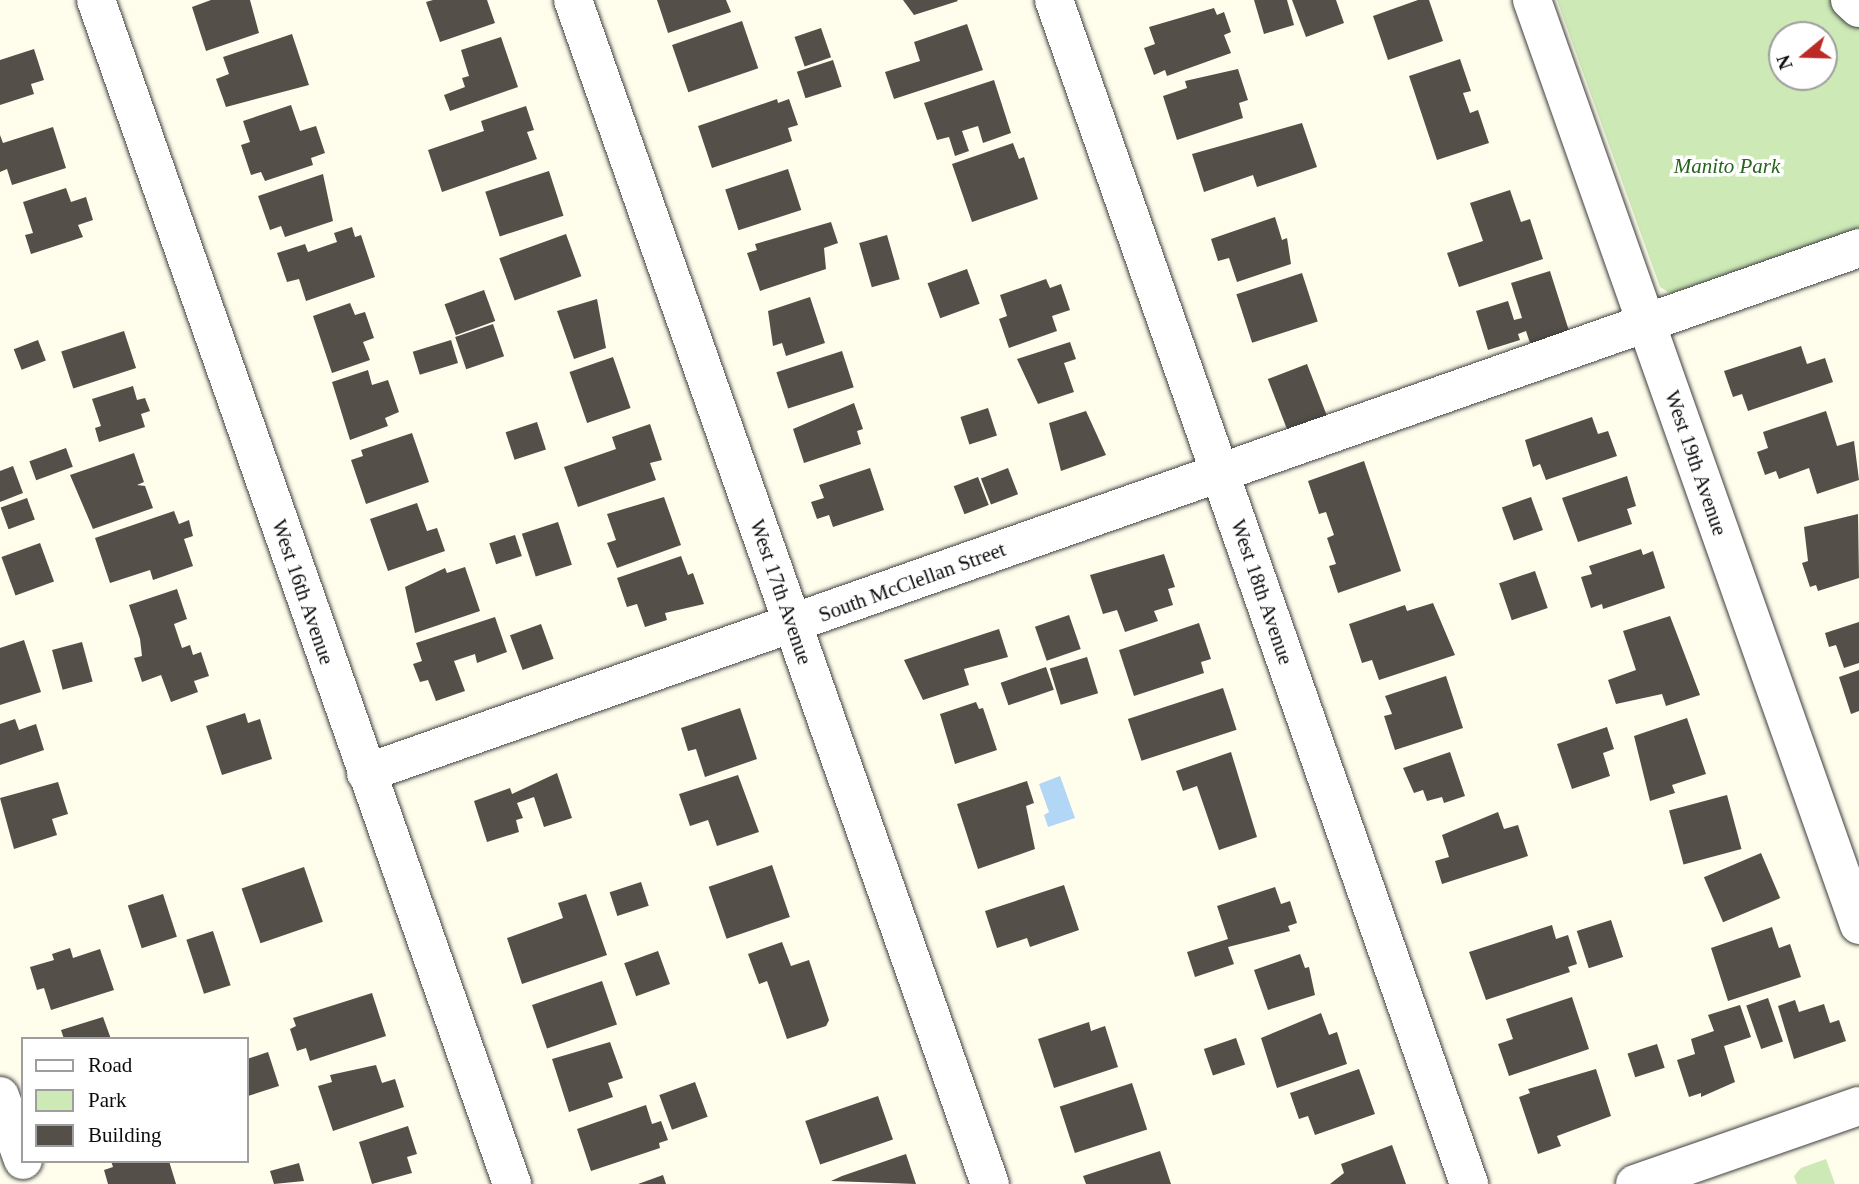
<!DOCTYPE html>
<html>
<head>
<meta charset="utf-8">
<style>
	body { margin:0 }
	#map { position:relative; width:1859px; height:1184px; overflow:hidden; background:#fffdec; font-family:Georgia,serif }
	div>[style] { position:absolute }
	.green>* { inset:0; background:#cce9b6 }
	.water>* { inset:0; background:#b1d6f6 }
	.building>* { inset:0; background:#554f49; transform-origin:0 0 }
	.roads { filter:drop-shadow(0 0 2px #3f3f3f) drop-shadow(0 0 2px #3f3f3f) }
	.minor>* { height:38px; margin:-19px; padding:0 19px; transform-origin:19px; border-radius:19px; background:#fff }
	span { translate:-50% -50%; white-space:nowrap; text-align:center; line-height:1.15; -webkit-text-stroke:7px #fff; paint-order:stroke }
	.park-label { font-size:21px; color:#26641d; font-style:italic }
	.street-label { font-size:21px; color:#0c0c0c }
	.legend { position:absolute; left:21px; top:1037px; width:228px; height:126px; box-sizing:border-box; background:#fff; border:2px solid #9e9e9e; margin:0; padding:9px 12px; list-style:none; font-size:21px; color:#0c0c0c }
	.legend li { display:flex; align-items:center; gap:14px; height:35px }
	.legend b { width:35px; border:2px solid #9e9e9e }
	.north { position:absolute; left:1768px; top:21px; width:70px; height:70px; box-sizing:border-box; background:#fff; border:2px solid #9e9e9e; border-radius:50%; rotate:251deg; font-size:19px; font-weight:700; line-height:28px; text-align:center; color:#0c0c0c }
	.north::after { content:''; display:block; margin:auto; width:24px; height:32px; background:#bc2a25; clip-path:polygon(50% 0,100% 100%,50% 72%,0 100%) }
</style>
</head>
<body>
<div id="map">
	<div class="green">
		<i style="clip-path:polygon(evenodd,1557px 0,1859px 0,1859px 231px,1682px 293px,1670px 293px,1660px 287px,1557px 0,1782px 35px,1824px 35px,1824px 77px,1782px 77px,1782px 35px)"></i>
		<i style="clip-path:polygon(1826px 1159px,1835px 1184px,1797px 1184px,1794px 1176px,1801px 1168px)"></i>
	</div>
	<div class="water">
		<i style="clip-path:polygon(1060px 776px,1075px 818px,1048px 827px,1044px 815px,1049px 812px,1039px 784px)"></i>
	</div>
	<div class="building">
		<i style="clip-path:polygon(211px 0,250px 0,259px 33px,206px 51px,192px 7px)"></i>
		<i style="clip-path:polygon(433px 0,487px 0,495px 23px,440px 42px,426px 2px)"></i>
		<i style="clip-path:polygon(657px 0,726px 0,731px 12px,668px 33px)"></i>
		<i style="clip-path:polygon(903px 0,957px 0,958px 1px,914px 15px)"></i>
		<i style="clip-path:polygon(1254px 0,1287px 0,1294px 25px,1264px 34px)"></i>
		<i style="clip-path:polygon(1292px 0,1336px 0,1344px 23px,1306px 37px)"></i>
		<i style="clip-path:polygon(1418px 0,1429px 0,1443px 41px,1388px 60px,1373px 16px)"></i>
		<i style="clip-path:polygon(1214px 8px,1217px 15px,1224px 12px,1231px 32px,1224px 35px,1231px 53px,1167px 76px,1165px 70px,1154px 75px,1144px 48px,1155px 44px,1149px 27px)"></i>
		<i style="left:742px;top:21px;width:50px;height:74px;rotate:71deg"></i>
		<i style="clip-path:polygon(967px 24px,983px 70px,894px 99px,885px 72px,920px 61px,914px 42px)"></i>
		<i style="left:821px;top:28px;width:31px;height:28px;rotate:71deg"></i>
		<i style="clip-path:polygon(292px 34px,309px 85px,226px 107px,216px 79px,229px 74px,223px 57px)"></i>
		<i style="clip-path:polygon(501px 37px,518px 87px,450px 111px,444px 95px,465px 87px,462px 78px,469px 76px,461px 50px)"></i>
		<i style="clip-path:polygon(34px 49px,44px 80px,31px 84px,34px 94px,0 105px,0 60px)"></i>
		<i style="clip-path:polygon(1460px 59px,1471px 91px,1463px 93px,1470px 113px,1478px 110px,1489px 143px,1437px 160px,1409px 76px)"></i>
		<i style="left:833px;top:60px;width:28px;height:38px;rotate:72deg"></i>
		<i style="clip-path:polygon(1238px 69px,1248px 100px,1239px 103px,1243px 118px,1177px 140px,1163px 96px,1187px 88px,1185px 81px)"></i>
		<i style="clip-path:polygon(994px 80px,1011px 133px,983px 143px,978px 126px,962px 131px,969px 151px,955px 156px,949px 137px,937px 140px,924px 103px)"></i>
		<i style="clip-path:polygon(777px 99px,778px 103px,789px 99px,798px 125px,788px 128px,792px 141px,712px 168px,698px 126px)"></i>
		<i style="clip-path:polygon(291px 105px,300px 131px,316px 126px,325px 153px,311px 158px,313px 165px,265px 181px,261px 172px,251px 175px,241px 145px,250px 142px,243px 121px)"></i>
		<i style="clip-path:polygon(526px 106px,534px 130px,527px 132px,537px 159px,442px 192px,428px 150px,484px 131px,481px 121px)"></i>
		<i style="clip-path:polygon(1302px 123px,1317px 167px,1257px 187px,1253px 175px,1204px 192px,1192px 154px)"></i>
		<i style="clip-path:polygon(53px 127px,66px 168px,12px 185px,7px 169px,0 172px,0 135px,3px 143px)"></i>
		<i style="clip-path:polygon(1013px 143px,1019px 159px,1024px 157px,1038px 199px,972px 222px,952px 164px)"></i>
		<i style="left:788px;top:169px;width:43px;height:66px;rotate:72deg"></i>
		<i style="left:549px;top:171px;width:47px;height:67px;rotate:72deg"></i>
		<i style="clip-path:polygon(323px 174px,333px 221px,285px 237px,281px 226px,270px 230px,258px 196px)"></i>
		<i style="clip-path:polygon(66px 188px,71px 202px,86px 197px,93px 220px,78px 225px,83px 237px,31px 254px,25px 235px,33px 233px,23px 202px)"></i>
		<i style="clip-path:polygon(1510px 190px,1521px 222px,1530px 219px,1543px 259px,1459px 287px,1447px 253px,1483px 241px,1470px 203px)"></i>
		<i style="clip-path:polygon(1275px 217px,1282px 240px,1287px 238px,1291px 264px,1237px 282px,1229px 258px,1218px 261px,1211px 239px)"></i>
		<i style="clip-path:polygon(831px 222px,838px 243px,824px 248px,826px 269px,760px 291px,747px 253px,757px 250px,755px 244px)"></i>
		<i style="clip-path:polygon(352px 227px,355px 237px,361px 235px,375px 277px,306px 301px,299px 279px,287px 282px,277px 253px,305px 244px,308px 252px,337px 242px,334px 233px)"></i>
		<i style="left:566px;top:234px;width:45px;height:71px;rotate:70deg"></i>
		<i style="left:887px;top:235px;width:46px;height:29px;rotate:74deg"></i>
		<i style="left:967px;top:269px;width:37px;height:42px;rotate:70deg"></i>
		<i style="clip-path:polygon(1550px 271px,1570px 334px,1531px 346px,1526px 331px,1518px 334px,1520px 340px,1488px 350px,1476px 311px,1508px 301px,1514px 320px,1522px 318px,1511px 283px)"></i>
		<i style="left:1302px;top:273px;width:51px;height:69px;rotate:72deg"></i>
		<i style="clip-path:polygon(1046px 279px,1050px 288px,1061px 284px,1070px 310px,1052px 316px,1057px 331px,1009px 348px,999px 319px,1007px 316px,1000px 295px)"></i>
		<i style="left:484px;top:290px;width:33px;height:42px;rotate:70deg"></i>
		<i style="clip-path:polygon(810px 297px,825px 343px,786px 356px,782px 343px,773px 346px,768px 311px)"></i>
		<i style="clip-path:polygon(597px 299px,606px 348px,574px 359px,557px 311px)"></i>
		<i style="clip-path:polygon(350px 303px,355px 315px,365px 312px,374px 338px,363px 342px,370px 360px,332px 373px,313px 316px)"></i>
		<i style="left:493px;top:324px;width:34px;height:40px;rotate:71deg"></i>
		<i style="left:124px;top:331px;width:39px;height:66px;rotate:72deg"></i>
		<i style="left:38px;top:340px;width:22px;height:26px;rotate:69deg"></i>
		<i style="left:451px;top:340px;width:24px;height:40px;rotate:73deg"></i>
		<i style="clip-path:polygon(1070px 342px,1076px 359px,1064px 363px,1074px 392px,1038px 404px,1017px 359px)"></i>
		<i style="clip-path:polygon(1801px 346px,1807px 364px,1825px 358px,1833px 382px,1748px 411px,1742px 394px,1733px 397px,1724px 371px)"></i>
		<i style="left:842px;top:351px;width:38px;height:69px;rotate:72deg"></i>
		<i style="left:613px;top:357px;width:54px;height:46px;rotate:71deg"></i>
		<i style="left:1307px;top:364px;width:59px;height:42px;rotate:69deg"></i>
		<i style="clip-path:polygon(368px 370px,372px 385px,388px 380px,399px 412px,385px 418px,388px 426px,350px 440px,332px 382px)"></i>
		<i style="clip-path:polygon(133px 386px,137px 400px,145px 398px,150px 411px,141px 414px,145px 427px,99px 442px,95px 428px,101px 426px,92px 399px)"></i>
		<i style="clip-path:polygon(854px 403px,863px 429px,857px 431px,861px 444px,804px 463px,793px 429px)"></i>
		<i style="left:988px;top:408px;width:29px;height:29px;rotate:72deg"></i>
		<i style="clip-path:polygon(1086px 411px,1106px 455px,1061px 471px,1049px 423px)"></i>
		<i style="clip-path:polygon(1826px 411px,1837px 446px,1854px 441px,1859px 480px,1817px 494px,1809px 468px,1779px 479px,1776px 471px,1765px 475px,1757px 452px,1768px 448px,1763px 432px)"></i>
		<i style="clip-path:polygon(1592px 417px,1598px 434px,1608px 431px,1617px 456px,1546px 480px,1540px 464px,1533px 467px,1525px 440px)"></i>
		<i style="left:537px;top:422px;width:29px;height:33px;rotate:72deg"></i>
		<i style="clip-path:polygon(650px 424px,662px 460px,650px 463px,656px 480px,578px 507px,564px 467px,616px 449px,612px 437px)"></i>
		<i style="clip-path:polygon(412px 433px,429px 482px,366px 504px,351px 460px,363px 456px,361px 450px)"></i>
		<i style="left:66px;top:448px;width:20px;height:39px;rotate:70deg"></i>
		<i style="clip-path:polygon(134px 453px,144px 482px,137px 485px,145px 486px,153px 508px,93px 529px,70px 475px)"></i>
		<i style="clip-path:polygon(1364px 461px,1401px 571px,1338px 593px,1329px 566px,1336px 564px,1327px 538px,1334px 535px,1326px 512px,1319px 514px,1308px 481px)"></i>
		<i style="clip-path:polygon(13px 466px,23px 493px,0 502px,0 471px)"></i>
		<i style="clip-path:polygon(870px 468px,884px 510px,833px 527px,829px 515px,817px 519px,811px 502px,824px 498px,819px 485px)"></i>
		<i style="left:1008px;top:468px;width:28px;height:29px;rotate:69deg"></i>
		<i style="clip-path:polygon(1627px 476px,1636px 506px,1627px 509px,1632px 524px,1578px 542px,1562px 498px)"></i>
		<i style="left:978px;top:477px;width:30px;height:26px;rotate:69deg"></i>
		<i style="clip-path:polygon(664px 497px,681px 545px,617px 568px,607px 543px,616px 540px,607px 514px)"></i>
		<i style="left:1531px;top:497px;width:35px;height:31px;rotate:70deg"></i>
		<i style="left:27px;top:498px;width:23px;height:28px;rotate:70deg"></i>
		<i style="clip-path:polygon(417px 503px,427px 531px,437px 528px,445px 551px,388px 571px,370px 519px)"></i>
		<i style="clip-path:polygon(174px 511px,179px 524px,189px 520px,193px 536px,184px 539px,193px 566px,153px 580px,150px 570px,110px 583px,95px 538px)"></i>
		<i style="clip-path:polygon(1858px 514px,1859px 578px,1818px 591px,1816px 585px,1810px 587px,1802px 563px,1808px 561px,1804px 527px)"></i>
		<i style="left:558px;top:522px;width:45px;height:38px;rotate:72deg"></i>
		<i style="left:515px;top:535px;width:22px;height:27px;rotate:72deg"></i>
		<i style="left:40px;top:543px;width:41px;height:41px;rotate:70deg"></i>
		<i style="clip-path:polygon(1641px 549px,1643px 555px,1653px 551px,1665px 588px,1603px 609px,1602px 604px,1591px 608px,1581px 577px,1592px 574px,1589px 566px)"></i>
		<i style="clip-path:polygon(1164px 554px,1175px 587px,1168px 589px,1173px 605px,1154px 611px,1158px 621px,1125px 632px,1117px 610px,1103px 614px,1090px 575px)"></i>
		<i style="clip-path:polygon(681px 556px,688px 575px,693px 573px,704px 604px,665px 613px,667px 620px,645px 627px,637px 604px,627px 607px,617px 578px)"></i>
		<i style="clip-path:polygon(465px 567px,480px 611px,415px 633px,405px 587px,445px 568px,447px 573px)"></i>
		<i style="left:1535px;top:571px;width:39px;height:38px;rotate:71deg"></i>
		<i style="clip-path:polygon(177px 589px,187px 619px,174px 624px,182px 648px,190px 645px,193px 655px,201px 652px,209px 676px,194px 681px,198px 692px,171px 702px,161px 675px,142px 682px,134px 658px,142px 656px,140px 639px,129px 605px)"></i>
		<i style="clip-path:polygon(1433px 603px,1455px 655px,1379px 680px,1372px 660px,1362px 663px,1349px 624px,1405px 605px,1407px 611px)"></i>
		<i style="left:1069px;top:615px;width:36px;height:36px;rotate:71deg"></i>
		<i style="clip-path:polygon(1670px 616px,1700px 695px,1666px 706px,1662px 694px,1616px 704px,1608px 680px,1636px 670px,1623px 631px)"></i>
		<i style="clip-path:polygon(495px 617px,507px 652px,477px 663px,475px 654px,454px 661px,465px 691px,436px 701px,428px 680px,420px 682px,413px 664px,422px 661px,416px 643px)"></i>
		<i style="clip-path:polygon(1859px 622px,1859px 663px,1844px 668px,1836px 645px,1829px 647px,1825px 633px)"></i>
		<i style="clip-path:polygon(1199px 623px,1211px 659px,1201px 662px,1204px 673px,1134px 696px,1119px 650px)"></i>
		<i style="left:541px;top:624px;width:37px;height:33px;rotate:70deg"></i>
		<i style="clip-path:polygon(999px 629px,1008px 657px,964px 669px,969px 685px,923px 700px,904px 660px)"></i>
		<i style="clip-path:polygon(24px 640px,41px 692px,0 705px,0 648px)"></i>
		<i style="left:82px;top:642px;width:41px;height:31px;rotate:75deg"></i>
		<i style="left:1087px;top:657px;width:38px;height:39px;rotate:73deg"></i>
		<i style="left:1046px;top:667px;width:24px;height:48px;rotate:71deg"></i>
		<i style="clip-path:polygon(1859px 670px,1859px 711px,1851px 714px,1839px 677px)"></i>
		<i style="clip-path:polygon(1446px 676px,1463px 728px,1395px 750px,1384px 716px,1392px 714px,1385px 696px)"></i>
		<i style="left:1223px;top:688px;width:44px;height:100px;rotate:72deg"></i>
		<i style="clip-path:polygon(976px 702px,979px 709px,983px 708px,997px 750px,955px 764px,940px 714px)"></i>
		<i style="clip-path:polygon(740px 708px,757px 759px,705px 777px,696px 749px,688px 751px,681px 728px)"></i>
		<i style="clip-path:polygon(245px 713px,248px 723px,260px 719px,272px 759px,222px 775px,206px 726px)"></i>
		<i style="clip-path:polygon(1687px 718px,1706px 774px,1672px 785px,1675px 793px,1650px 801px,1634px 736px)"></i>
		<i style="clip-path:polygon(15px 719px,19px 730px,36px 724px,44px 750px,0 765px,0 724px)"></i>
		<i style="clip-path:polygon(1607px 727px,1614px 749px,1603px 753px,1610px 776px,1572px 789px,1557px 744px)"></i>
		<i style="clip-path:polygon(1231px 752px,1257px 837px,1219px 850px,1197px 786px,1183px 791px,1176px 771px)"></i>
		<i style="clip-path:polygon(1450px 752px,1465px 796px,1444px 803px,1442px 797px,1427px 801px,1423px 790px,1414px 793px,1403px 768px)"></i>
		<i style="clip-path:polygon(557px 773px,572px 818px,544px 827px,534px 797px,517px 803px,523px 818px,516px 820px,519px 832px,487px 842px,474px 801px,510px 788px,512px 794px)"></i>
		<i style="clip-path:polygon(738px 775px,759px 832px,717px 846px,708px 820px,690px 826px,679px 794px)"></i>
		<i style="clip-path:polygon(1027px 781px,1034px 803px,1026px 806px,1035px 849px,978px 869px,957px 804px)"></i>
		<i style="clip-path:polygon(58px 782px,68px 814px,52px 819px,57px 835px,14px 849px,0 798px)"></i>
		<i style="left:1727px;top:795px;width:56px;height:60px;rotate:75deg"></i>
		<i style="clip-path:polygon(1498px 812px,1504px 829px,1518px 825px,1528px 856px,1442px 884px,1435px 861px,1449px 857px,1442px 835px)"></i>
		<i style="left:1761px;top:853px;width:49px;height:62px;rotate:67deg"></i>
		<i style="left:772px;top:865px;width:55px;height:67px;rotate:71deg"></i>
		<i style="left:304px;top:867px;width:58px;height:66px;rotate:71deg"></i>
		<i style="left:641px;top:882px;width:25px;height:33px;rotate:72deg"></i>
		<i style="clip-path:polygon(1064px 885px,1079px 930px,1030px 947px,1027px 938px,997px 948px,985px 911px)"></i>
		<i style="clip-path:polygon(1275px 887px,1281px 904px,1290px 901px,1297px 923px,1288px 926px,1290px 931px,1228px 947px,1234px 964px,1195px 977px,1187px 952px,1228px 939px,1217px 906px)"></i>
		<i style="left:163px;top:894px;width:45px;height:37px;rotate:72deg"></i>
		<i style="clip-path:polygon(586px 894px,607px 955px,522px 984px,507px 938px,563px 918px,558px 903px)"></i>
		<i style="left:1611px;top:920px;width:39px;height:36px;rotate:72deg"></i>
		<i style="clip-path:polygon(1552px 925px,1556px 939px,1568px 935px,1577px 964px,1568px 967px,1570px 972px,1486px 1000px,1469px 952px)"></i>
		<i style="clip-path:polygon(1772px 927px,1779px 948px,1790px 944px,1801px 977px,1728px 1001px,1711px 948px)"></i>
		<i style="left:213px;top:931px;width:57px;height:28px;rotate:72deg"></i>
		<i style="clip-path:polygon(782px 942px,791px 966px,809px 960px,829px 1020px,826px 1026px,787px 1039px,767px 981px,759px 984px,748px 954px)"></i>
		<i style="clip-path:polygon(70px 948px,73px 958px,100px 949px,114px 990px,51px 1010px,44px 988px,37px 990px,30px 967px,54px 960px,52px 954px)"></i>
		<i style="left:658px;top:951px;width:35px;height:36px;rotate:70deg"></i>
		<i style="clip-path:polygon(1300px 954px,1305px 968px,1309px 967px,1315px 995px,1268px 1010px,1254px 970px)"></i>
		<i style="left:602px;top:981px;width:46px;height:74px;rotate:71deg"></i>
		<i style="clip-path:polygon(372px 993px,386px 1036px,310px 1061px,306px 1048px,297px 1051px,290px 1029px,296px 1026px,293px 1018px)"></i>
		<i style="clip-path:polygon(1572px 997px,1589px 1049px,1509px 1076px,1498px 1044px,1513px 1039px,1506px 1019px)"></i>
		<i style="left:1768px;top:998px;width:46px;height:23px;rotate:71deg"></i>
		<i style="clip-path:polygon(1795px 1000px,1799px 1012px,1824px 1004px,1830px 1023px,1839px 1020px,1846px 1041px,1794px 1059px,1778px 1006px)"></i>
		<i style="clip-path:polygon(1740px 1005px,1751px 1037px,1724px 1046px,1735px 1082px,1701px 1097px,1701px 1093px,1689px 1097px,1677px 1060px,1695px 1054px,1691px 1039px,1714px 1031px,1708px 1015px)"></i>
		<i style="clip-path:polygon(1321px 1013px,1329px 1035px,1337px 1032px,1347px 1064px,1277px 1088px,1261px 1038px)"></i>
		<i style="clip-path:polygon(103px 1017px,111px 1039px,64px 1039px,61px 1030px)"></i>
		<i style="clip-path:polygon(1089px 1022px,1091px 1031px,1105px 1026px,1118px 1067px,1054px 1088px,1038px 1039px)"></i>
		<i style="left:1236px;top:1038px;width:28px;height:34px;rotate:71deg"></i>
		<i style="clip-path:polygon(610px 1042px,623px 1078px,608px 1083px,613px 1097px,569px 1112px,552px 1059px)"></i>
		<i style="left:1657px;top:1044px;width:25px;height:31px;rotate:72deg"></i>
		<i style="clip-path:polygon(268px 1052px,279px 1086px,248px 1096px,247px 1059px)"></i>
		<i style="clip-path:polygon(376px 1065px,382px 1083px,395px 1079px,404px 1107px,333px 1131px,318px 1086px,332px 1082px,330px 1075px)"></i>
		<i style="clip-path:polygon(1359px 1069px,1375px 1114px,1315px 1135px,1308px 1116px,1299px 1119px,1290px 1093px)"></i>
		<i style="clip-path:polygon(1596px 1069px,1611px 1116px,1557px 1136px,1561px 1146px,1538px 1154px,1519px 1097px,1530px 1093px,1528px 1089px)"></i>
		<i style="left:695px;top:1082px;width:37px;height:38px;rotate:70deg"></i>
		<i style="left:1132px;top:1083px;width:49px;height:76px;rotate:72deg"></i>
		<i style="left:878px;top:1096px;width:46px;height:77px;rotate:71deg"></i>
		<i style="clip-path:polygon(646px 1105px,652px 1124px,661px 1121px,668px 1140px,659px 1143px,660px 1148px,591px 1171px,577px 1129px)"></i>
		<i style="clip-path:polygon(408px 1126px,417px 1154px,407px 1157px,412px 1173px,372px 1184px,359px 1142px)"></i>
		<i style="clip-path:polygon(1392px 1145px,1406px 1184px,1330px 1184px,1344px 1173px,1341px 1164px)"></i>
		<i style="clip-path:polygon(1160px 1151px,1171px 1184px,1086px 1184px,1083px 1176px)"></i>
		<i style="clip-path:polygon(906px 1154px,916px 1184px,831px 1181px,842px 1176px)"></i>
		<i style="clip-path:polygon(111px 1161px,169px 1161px,176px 1184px,108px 1184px,104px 1170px,113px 1167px)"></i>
		<i style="clip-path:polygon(299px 1163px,304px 1181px,274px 1184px,270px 1171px)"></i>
		<i style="clip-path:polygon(663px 1175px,666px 1184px,638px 1184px)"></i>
	</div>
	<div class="roads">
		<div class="minor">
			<i style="left:96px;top:0;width:1255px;rotate:70.64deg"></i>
			<i style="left:573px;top:0;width:1255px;rotate:70.6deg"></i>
			<i style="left:1054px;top:0;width:1255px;rotate:70.68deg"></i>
			<i style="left:1532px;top:0;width:981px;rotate:70.53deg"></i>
			<i style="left:1850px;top:0;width:12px;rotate:42deg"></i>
			<i style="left:366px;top:773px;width:1583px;rotate:-19.37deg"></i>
			<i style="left:0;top:1096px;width:68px;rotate:70.2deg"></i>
			<i style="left:1635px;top:1184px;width:237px;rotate:-19.2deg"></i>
		</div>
	</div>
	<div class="park-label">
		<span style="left:1727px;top:166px">Manito Park</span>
	</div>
	<div class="street-label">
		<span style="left:1696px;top:463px;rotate:71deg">West 19th Avenue</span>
		<span style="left:912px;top:582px;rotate:-20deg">South McClellan Street</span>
		<span style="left:303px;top:592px;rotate:71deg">West 16th Avenue</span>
		<span style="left:781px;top:592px;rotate:71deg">West 17th Avenue</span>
		<span style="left:1262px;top:592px;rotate:71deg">West 18th Avenue</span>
	</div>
	<ul class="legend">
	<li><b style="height:9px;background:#fff"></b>Road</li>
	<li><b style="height:19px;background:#cce9b6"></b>Park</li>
	<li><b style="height:19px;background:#554f49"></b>Building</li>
	</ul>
	<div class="north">N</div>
</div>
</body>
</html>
